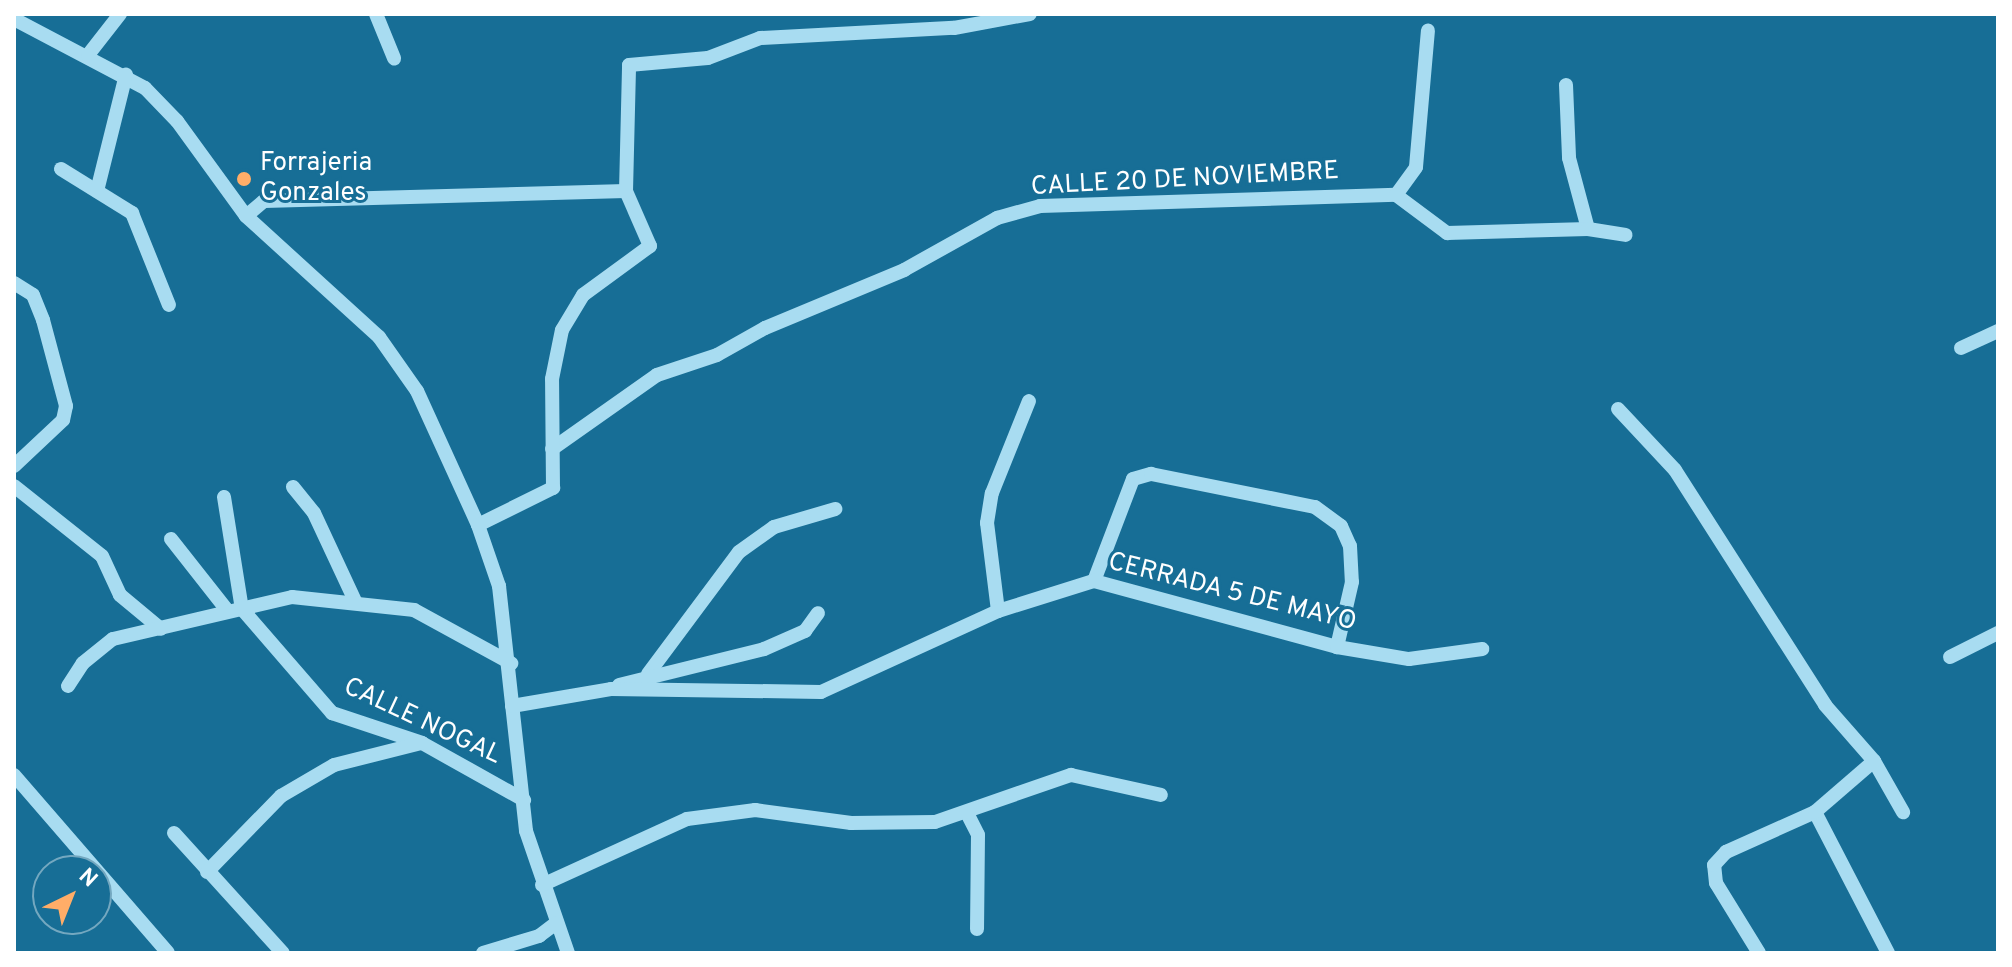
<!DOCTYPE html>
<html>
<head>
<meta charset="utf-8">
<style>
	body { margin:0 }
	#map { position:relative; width:2012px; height:967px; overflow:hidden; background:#176e96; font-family:Overpass,sans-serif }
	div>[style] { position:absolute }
	.minor>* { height:14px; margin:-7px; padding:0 7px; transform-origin:7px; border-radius:7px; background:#a8dcf1 }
	.dots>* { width:22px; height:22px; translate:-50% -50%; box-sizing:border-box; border:4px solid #176e96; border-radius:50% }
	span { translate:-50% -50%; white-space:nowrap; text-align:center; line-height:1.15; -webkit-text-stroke:6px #176e96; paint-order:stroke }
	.poi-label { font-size:26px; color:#fff }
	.left { translate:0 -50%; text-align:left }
	.street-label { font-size:26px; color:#fff }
	.frame { position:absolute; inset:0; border:16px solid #fff; pointer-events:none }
	.north { position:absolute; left:32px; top:855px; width:80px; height:80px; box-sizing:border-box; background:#176e96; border:2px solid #74a8c0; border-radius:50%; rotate:43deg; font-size:22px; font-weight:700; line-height:32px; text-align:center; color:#fff }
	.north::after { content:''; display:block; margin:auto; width:28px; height:36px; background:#ffad68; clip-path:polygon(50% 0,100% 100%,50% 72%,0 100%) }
</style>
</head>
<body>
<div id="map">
	<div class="minor">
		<i style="left:376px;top:14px;width:48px;rotate:67.8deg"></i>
		<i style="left:14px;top:19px;width:148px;rotate:27.8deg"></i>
		<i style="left:145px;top:88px;width:46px;rotate:45.9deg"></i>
		<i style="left:177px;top:121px;width:117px;rotate:54deg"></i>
		<i style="left:246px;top:216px;width:180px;rotate:42.3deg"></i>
		<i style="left:379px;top:337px;width:66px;rotate:54.9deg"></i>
		<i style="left:417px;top:391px;width:147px;rotate:65.5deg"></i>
		<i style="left:478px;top:525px;width:65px;rotate:71deg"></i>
		<i style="left:499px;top:586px;width:246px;rotate:83.7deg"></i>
		<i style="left:526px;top:831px;width:129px;rotate:71deg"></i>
		<i style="left:88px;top:55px;width:52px;rotate:-52deg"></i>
		<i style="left:1566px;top:85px;width:73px;rotate:87.6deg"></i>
		<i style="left:1569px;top:158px;width:73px;rotate:75deg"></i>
		<i style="left:61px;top:169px;width:84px;rotate:31.8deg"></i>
		<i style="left:132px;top:213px;width:99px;rotate:68.1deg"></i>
		<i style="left:97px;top:191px;width:120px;rotate:-76deg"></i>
		<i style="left:1396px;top:195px;width:34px;rotate:-54deg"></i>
		<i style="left:1416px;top:167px;width:137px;rotate:-85deg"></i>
		<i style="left:246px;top:216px;width:23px;rotate:-40deg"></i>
		<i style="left:264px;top:201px;width:362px;rotate:-1.6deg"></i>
		<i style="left:14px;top:283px;width:22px;rotate:32deg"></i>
		<i style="left:33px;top:295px;width:27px;rotate:68deg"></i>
		<i style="left:43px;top:320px;width:89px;rotate:75deg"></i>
		<i style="left:66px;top:406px;width:14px;rotate:102deg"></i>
		<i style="left:63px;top:420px;width:67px;rotate:136.8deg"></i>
		<i style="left:1961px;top:348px;width:41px;rotate:-24.7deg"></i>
		<i style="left:1618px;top:409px;width:83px;rotate:46.9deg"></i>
		<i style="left:1675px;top:470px;width:279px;rotate:57.4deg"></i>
		<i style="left:1825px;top:705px;width:74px;rotate:48.8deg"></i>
		<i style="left:1874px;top:761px;width:59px;rotate:60.4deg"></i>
		<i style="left:552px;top:449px;width:128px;rotate:-35.2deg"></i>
		<i style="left:657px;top:375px;width:63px;rotate:-18.4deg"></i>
		<i style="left:717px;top:355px;width:55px;rotate:-29.4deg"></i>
		<i style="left:765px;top:328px;width:151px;rotate:-22.6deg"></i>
		<i style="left:904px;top:270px;width:107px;rotate:-29.2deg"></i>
		<i style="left:997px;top:218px;width:45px;rotate:-15.6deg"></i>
		<i style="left:1040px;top:206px;width:356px;rotate:-1.8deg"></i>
		<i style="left:1396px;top:195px;width:64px;rotate:36.7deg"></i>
		<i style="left:1447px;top:233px;width:141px;rotate:-1.6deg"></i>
		<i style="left:1588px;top:229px;width:38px;rotate:9deg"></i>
		<i style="left:14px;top:486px;width:112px;rotate:38.5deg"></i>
		<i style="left:102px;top:556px;width:43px;rotate:65.2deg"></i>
		<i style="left:120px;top:595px;width:53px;rotate:39.7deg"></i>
		<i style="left:293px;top:487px;width:33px;rotate:51deg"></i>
		<i style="left:314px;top:513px;width:97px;rotate:65deg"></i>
		<i style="left:224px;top:497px;width:113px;rotate:80.9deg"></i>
		<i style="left:242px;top:609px;width:138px;rotate:49.1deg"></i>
		<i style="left:332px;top:713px;width:95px;rotate:18.4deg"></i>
		<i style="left:422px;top:743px;width:117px;rotate:29.2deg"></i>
		<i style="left:478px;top:525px;width:84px;rotate:-26.3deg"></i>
		<i style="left:553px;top:488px;width:109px;rotate:-90.5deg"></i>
		<i style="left:552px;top:379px;width:50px;rotate:-78.5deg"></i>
		<i style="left:562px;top:330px;width:41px;rotate:-59deg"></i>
		<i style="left:583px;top:295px;width:83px;rotate:-36.2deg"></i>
		<i style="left:650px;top:246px;width:60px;rotate:-113.6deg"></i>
		<i style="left:626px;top:191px;width:126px;rotate:-88.6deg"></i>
		<i style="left:629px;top:65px;width:79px;rotate:-5.1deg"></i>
		<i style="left:708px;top:58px;width:56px;rotate:-21deg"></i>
		<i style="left:760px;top:38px;width:194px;rotate:-3deg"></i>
		<i style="left:954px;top:28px;width:77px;rotate:-10.4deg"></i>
		<i style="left:171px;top:539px;width:89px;rotate:51.8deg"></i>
		<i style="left:1094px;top:581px;width:109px;rotate:-69.1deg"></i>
		<i style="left:1133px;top:479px;width:19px;rotate:-16deg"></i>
		<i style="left:1151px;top:474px;width:167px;rotate:11.4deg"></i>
		<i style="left:1315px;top:507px;width:32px;rotate:36deg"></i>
		<i style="left:1341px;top:526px;width:22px;rotate:66deg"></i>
		<i style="left:1350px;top:546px;width:36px;rotate:87deg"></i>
		<i style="left:1352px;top:582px;width:67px;rotate:103deg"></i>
		<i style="left:998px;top:611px;width:89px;rotate:-97.1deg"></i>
		<i style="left:987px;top:523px;width:30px;rotate:-81deg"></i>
		<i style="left:992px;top:493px;width:99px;rotate:-68.1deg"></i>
		<i style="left:1950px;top:657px;width:54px;rotate:-26.6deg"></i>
		<i style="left:648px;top:674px;width:152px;rotate:-53.3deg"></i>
		<i style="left:739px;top:552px;width:43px;rotate:-35.5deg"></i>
		<i style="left:774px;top:527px;width:64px;rotate:-16.4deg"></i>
		<i style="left:619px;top:685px;width:149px;rotate:-13.9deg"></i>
		<i style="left:764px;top:649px;width:45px;rotate:-23.7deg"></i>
		<i style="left:805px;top:631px;width:22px;rotate:-54deg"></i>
		<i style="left:68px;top:686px;width:27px;rotate:-57deg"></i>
		<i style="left:83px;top:663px;width:38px;rotate:-39deg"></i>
		<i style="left:113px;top:639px;width:184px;rotate:-13.2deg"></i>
		<i style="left:292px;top:597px;width:123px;rotate:6.1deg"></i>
		<i style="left:414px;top:610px;width:111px;rotate:28.7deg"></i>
		<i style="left:512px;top:706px;width:100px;rotate:-9.7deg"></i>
		<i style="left:611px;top:689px;width:210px;rotate:0.8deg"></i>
		<i style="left:821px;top:692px;width:195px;rotate:-24.6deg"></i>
		<i style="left:998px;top:611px;width:101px;rotate:-17.4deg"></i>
		<i style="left:1094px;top:581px;width:252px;rotate:15.2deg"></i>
		<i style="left:1337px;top:647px;width:73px;rotate:9.5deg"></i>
		<i style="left:1409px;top:659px;width:74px;rotate:-7.8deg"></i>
		<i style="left:14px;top:775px;width:235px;rotate:49.1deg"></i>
		<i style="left:1815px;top:812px;width:159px;rotate:62.6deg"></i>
		<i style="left:968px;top:815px;width:22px;rotate:63deg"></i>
		<i style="left:978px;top:835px;width:94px;rotate:90.6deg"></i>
		<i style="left:174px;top:833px;width:162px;rotate:47.8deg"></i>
		<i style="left:207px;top:872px;width:106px;rotate:-45.8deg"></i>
		<i style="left:281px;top:796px;width:61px;rotate:-30.3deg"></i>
		<i style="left:334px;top:765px;width:90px;rotate:-14.2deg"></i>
		<i style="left:542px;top:885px;width:159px;rotate:-24.5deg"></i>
		<i style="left:687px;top:819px;width:69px;rotate:-7.5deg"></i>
		<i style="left:755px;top:810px;width:97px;rotate:7.7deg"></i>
		<i style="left:851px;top:823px;width:84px;rotate:-0.7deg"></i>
		<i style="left:935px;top:822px;width:144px;rotate:-19.1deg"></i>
		<i style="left:1071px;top:775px;width:92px;rotate:12.5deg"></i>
		<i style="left:483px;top:953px;width:59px;rotate:-16.9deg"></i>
		<i style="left:539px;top:936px;width:21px;rotate:-37deg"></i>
		<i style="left:1759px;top:953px;width:82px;rotate:-121.6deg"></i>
		<i style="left:1716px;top:883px;width:18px;rotate:-96deg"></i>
		<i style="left:1714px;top:865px;width:18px;rotate:-47deg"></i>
		<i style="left:1726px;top:852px;width:98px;rotate:-24.2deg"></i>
		<i style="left:1815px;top:812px;width:78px;rotate:-40.8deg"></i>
	</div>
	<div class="dots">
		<i style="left:244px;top:179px;background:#ffad68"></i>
	</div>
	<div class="poi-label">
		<span class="left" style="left:260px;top:179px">Forrajeria<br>Gonzales</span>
	</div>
	<div class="street-label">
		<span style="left:1185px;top:180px;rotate:-3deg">CALLE 20 DE NOVIEMBRE</span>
		<span style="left:1232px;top:593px;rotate:14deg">CERRADA 5 DE MAYO</span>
		<span style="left:422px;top:722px;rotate:25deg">CALLE NOGAL</span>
	</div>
	<div class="frame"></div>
	<div class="north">N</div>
</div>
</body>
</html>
